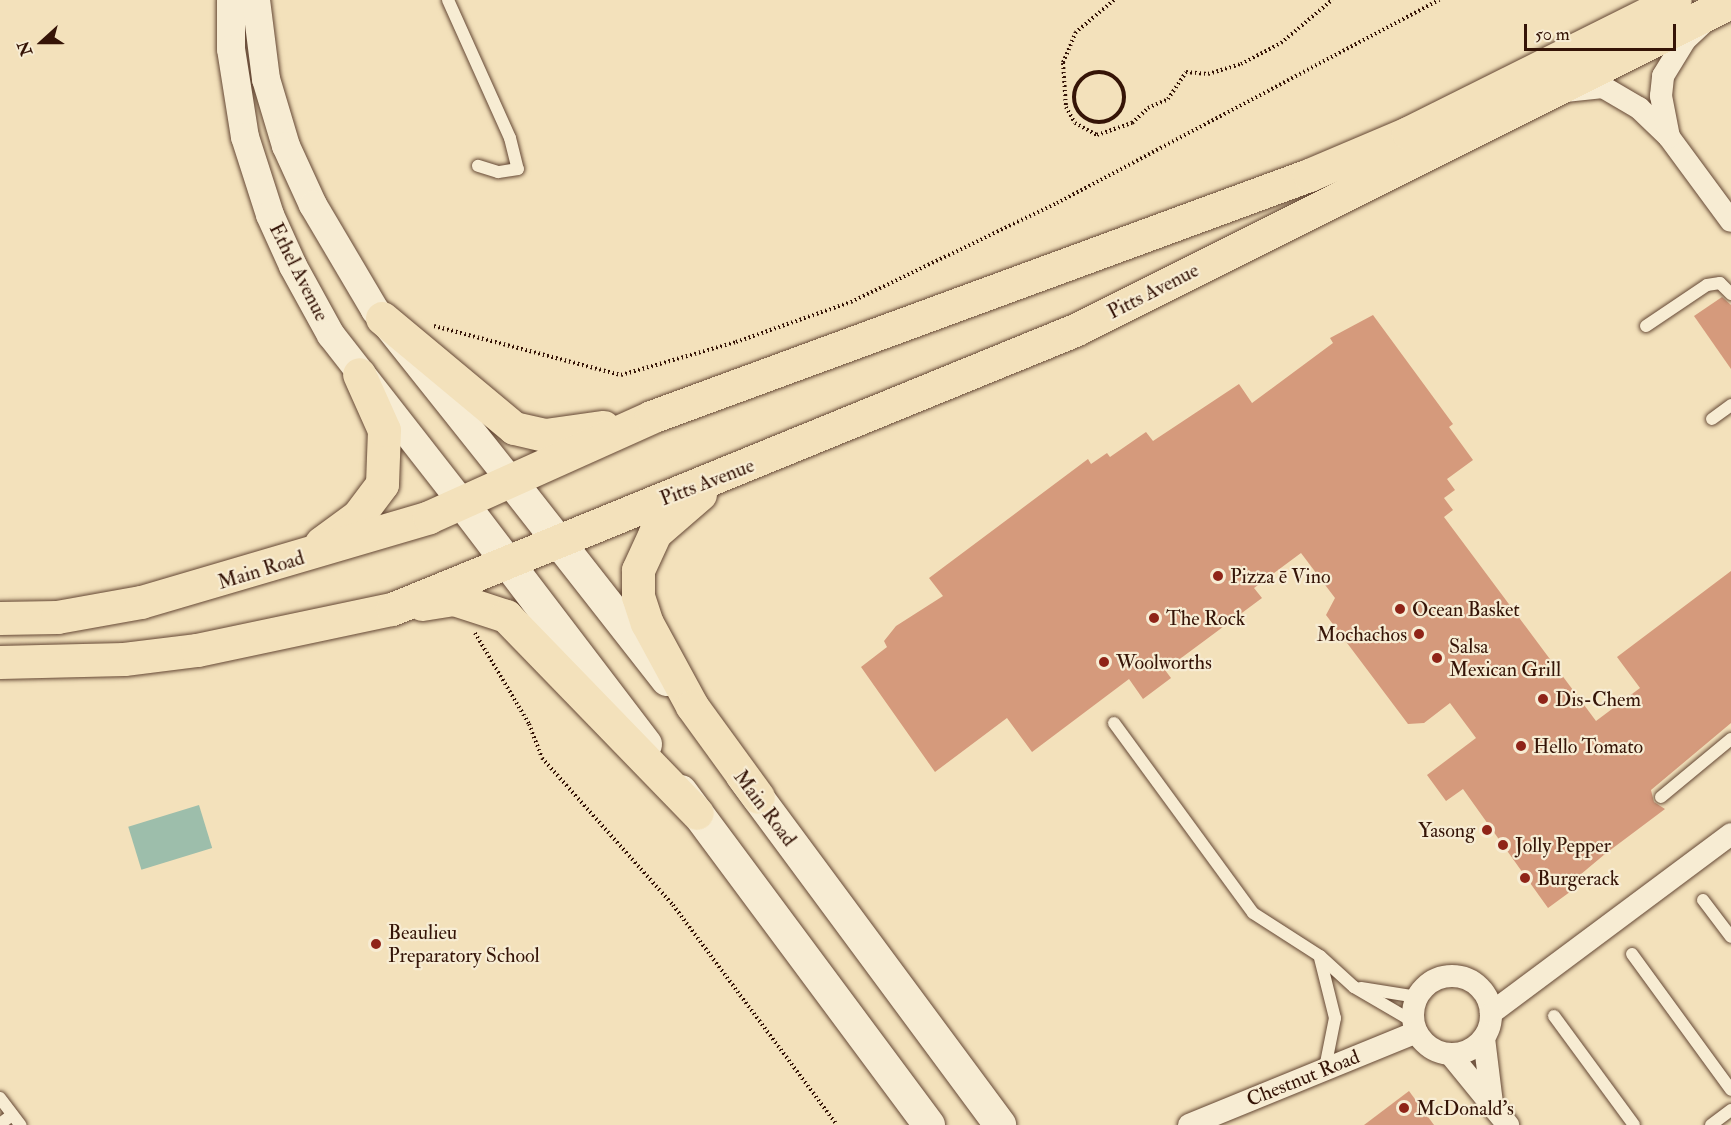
<!DOCTYPE html>
<html>
<head>
<meta charset="utf-8">
<style>
	body { margin:0 }
	#map { position:relative; width:1731px; height:1125px; overflow:hidden; background:#f3e1bb; font-family:"IM FELL Double Pica",serif }
	div>[style] { position:absolute }
	.water>* { inset:0; background:#9dbeab; transform-origin:0 0 }
	.building>* { inset:0; background:#d59a7c }
	.path>* { height:4px; margin-top:-2px; transform-origin:0; background:repeating-linear-gradient(90deg,#351407 0 1.5px,transparent 0 4.5px) }
	.path>.ring { margin:-2px; padding:0; box-sizing:content-box; background:none; border:4px solid #351407; border-radius:50% }
	.roads { filter:drop-shadow(0 0 2px #644734) drop-shadow(0 0 2px #644734) }
	.service>* { height:12px; margin:-6px; padding:0 6px; transform-origin:6px; border-radius:6px; background:#f7ecd3 }
	.minor>* { height:22px; margin:-11px; padding:0 11px; transform-origin:11px; border-radius:11px; background:#f7ecd3 }
	.minor>.ring { margin:-11px; padding:0; box-sizing:content-box; background:none; border:22px solid #f7ecd3; border-radius:50% }
	.tertiary>* { height:28px; margin:-14px; padding:0 14px; transform-origin:14px; border-radius:14px; background:#f7ecd3 }
	.secondary>* { height:32px; margin:-16px; padding:0 16px; transform-origin:16px; border-radius:16px; background:#f7ecd3 }
	.primary>* { height:33px; margin:-16.5px; padding:0 16.5px; transform-origin:16.5px; border-radius:16.5px; background:#f3e1bb }
	.dots>* { width:16px; height:16px; translate:-50% -50%; box-sizing:border-box; border:3px solid #f7ecd3; border-radius:50% }
	span { translate:-50% -50%; white-space:nowrap; text-align:center; line-height:1.15; -webkit-text-stroke:4.5px #f7ecd3; paint-order:stroke }
	.street-label { font-size:20px; color:#351407 }
	.poi-label { font-size:20px; color:#351407 }
	.left { translate:0 -50%; text-align:left }
	.right { translate:-100% -50%; text-align:right }
	.north { position:absolute; left:12px; top:12px; width:60px; height:60px; -webkit-text-stroke:4px #f7ecd3; paint-order:stroke; rotate:249deg; font-size:16px; font-weight:700; line-height:24px; text-align:center; color:#351407 }
	.north::after { content:''; display:block; margin:auto; width:21px; height:27px; background:#351407; clip-path:polygon(50% 0,100% 100%,50% 72%,0 100%) }
	.scale { position:absolute; left:1524px; top:24px; width:152px; height:27px; box-sizing:border-box; border:3px solid #351407; border-top:0; padding-left:8px; font-size:18px; line-height:21px; white-space:nowrap; color:#351407; -webkit-text-stroke:4px #f7ecd3; paint-order:stroke }
</style>
</head>
<body>
<div id="map">
	<div class="water">
		<i style="left:199px;top:805px;width:45px;height:74px;rotate:73deg"></i>
	</div>
	<div class="building">
		<i style="clip-path:polygon(1722px 297px,1731px 305px,1731px 369px,1694px 316px)"></i>
		<i style="clip-path:polygon(1373px 315px,1453px 424px,1449px 427px,1473px 460px,1447px 479px,1455px 490px,1444px 498px,1453px 510px,1444px 517px,1596px 721px,1640px 688px,1617px 657px,1731px 571px,1731px 723px,1651px 790px,1654px 802px,1665px 809px,1605px 854px,1574px 880px,1578px 886px,1548px 908px,1463px 789px,1446px 801px,1427px 775px,1476px 738px,1450px 703px,1424px 723px,1408px 724px,1326px 615px,1335px 598px,1301px 553px,1254px 588px,1262px 598px,1165px 670px,1171px 678px,1143px 699px,1129px 679px,1032px 752px,1007px 718px,935px 772px,861px 667px,887px 647px,884px 641px,896px 626px,943px 596px,929px 578px,1088px 459px,1091px 464px,1107px 453px,1110px 457px,1146px 432px,1153px 441px,1239px 384px,1252px 403px,1333px 343px,1330px 338px)"></i>
		<i style="clip-path:polygon(1409px 1091px,1434px 1125px,1364px 1125px)"></i>
	</div>
	<div class="path">
		<i style="left:1114px;top:0;width:50px;rotate:139.9deg"></i>
		<i style="left:1076px;top:32px;width:34px;rotate:113deg"></i>
		<i style="left:1063px;top:63px;width:44px;rotate:86.1deg"></i>
		<i style="left:1066px;top:107px;width:18px;rotate:61deg"></i>
		<i style="left:1075px;top:123px;width:25px;rotate:29deg"></i>
		<i style="left:1097px;top:135px;width:37px;rotate:-19deg"></i>
		<i style="left:1132px;top:123px;width:22px;rotate:-43deg"></i>
		<i style="left:1148px;top:108px;width:22px;rotate:-24deg"></i>
		<i style="left:1168px;top:99px;width:32px;rotate:-56deg"></i>
		<i style="left:1186px;top:72px;width:22px;rotate:5deg"></i>
		<i style="left:1208px;top:74px;width:34px;rotate:-17deg"></i>
		<i style="left:1241px;top:64px;width:45px;rotate:-27.7deg"></i>
		<i style="left:1281px;top:43px;width:67px;rotate:-40.1deg"></i>
		<i class="ring" style="left:1074px;top:72px;width:46px;height:46px"></i>
		<i style="left:434px;top:326px;width:193px;rotate:14.7deg"></i>
		<i style="left:621px;top:375px;width:120px;rotate:-16deg"></i>
		<i style="left:736px;top:342px;width:122px;rotate:-19.2deg"></i>
		<i style="left:851px;top:302px;width:229px;rotate:-25.7deg"></i>
		<i style="left:1057px;top:203px;width:433px;rotate:-28deg"></i>
		<i style="left:475px;top:633px;width:106px;rotate:59.3deg"></i>
		<i style="left:529px;top:724px;width:36px;rotate:69deg"></i>
		<i style="left:542px;top:758px;width:197px;rotate:48.3deg"></i>
		<i style="left:673px;top:905px;width:274px;rotate:53.3deg"></i>
	</div>
	<div class="roads">
		<div class="service">
			<i style="left:448px;top:0;width:151px;rotate:65.8deg"></i>
			<i style="left:510px;top:138px;width:32px;rotate:76deg"></i>
			<i style="left:518px;top:169px;width:20px;rotate:171deg"></i>
			<i style="left:498px;top:172px;width:21px;rotate:-163deg"></i>
			<i style="left:1646px;top:326px;width:73px;rotate:-33.9deg"></i>
			<i style="left:1707px;top:285px;width:13px;rotate:-9deg"></i>
			<i style="left:1720px;top:283px;width:16px;rotate:45deg"></i>
			<i style="left:1712px;top:419px;width:24px;rotate:-36deg"></i>
			<i style="left:1114px;top:723px;width:235px;rotate:53.8deg"></i>
			<i style="left:1253px;top:913px;width:80px;rotate:32.7deg"></i>
			<i style="left:1320px;top:956px;width:46px;rotate:42.4deg"></i>
			<i style="left:1354px;top:987px;width:69px;rotate:30.3deg"></i>
			<i style="left:1661px;top:797px;width:91px;rotate:-39.6deg"></i>
			<i style="left:1703px;top:900px;width:46px;rotate:52.9deg"></i>
			<i style="left:1632px;top:954px;width:168px;rotate:53.9deg"></i>
			<i style="left:1320px;top:958px;width:62px;rotate:76deg"></i>
			<i style="left:1335px;top:1018px;width:51px;rotate:101.3deg"></i>
			<i style="left:1361px;top:988px;width:57px;rotate:9.1deg"></i>
			<i style="left:1554px;top:1016px;width:135px;rotate:53.7deg"></i>
			<i style="left:0;top:1098px;width:34px;rotate:53deg"></i>
			<i style="left:0;top:1124px;width:15px;rotate:-37deg"></i>
			<i style="left:1711px;top:1125px;width:25px;rotate:-37deg"></i>
		</div>
		<div class="minor">
			<i style="left:1565px;top:91px;width:38px;rotate:-6deg"></i>
			<i style="left:1603px;top:87px;width:42px;rotate:30.3deg"></i>
			<i style="left:1639px;top:108px;width:42px;rotate:44deg"></i>
			<i style="left:1669px;top:137px;width:104px;rotate:53.6deg"></i>
			<i style="left:1669px;top:137px;width:42px;rotate:-101deg"></i>
			<i style="left:1661px;top:96px;width:20px;rotate:-84deg"></i>
			<i style="left:1663px;top:76px;width:42px;rotate:-58.6deg"></i>
			<i style="left:1685px;top:40px;width:23px;rotate:-43deg"></i>
			<i class="ring" style="left:1413px;top:976px;width:56px;height:56px"></i>
			<i style="left:1491px;top:1013px;width:299px;rotate:-36.7deg"></i>
			<i style="left:1484px;top:1038px;width:65px;rotate:83deg"></i>
			<i style="left:1450px;top:1054px;width:92px;rotate:50.8deg"></i>
			<i style="left:1189px;top:1125px;width:246px;rotate:-22.2deg"></i>
		</div>
		<div class="tertiary">
			<i style="left:231px;top:0;width:49px;rotate:90deg"></i>
			<i style="left:231px;top:49px;width:89px;rotate:81deg"></i>
			<i style="left:245px;top:137px;width:82px;rotate:72.2deg"></i>
			<i style="left:270px;top:215px;width:56px;rotate:65.7deg"></i>
			<i style="left:293px;top:266px;width:79px;rotate:61.2deg"></i>
			<i style="left:331px;top:335px;width:214px;rotate:52deg"></i>
			<i style="left:256px;top:0;width:80px;rotate:82.8deg"></i>
			<i style="left:266px;top:79px;width:70px;rotate:73.4deg"></i>
			<i style="left:286px;top:146px;width:65px;rotate:65.4deg"></i>
			<i style="left:313px;top:205px;width:122px;rotate:59.4deg"></i>
			<i style="left:375px;top:310px;width:218px;rotate:51.5deg"></i>
		</div>
		<div class="secondary">
			<i style="left:511px;top:481px;width:253px;rotate:51.9deg"></i>
			<i style="left:463px;top:504px;width:302px;rotate:52.7deg"></i>
			<i style="left:742px;top:776px;width:434px;rotate:53.5deg"></i>
			<i style="left:681px;top:791px;width:416px;rotate:53.4deg"></i>
		</div>
		<div class="primary">
			<i style="left:382px;top:318px;width:172px;rotate:39.8deg"></i>
			<i style="left:514px;top:428px;width:32px;rotate:13deg"></i>
			<i style="left:545px;top:435px;width:59px;rotate:-7.9deg"></i>
			<i style="left:700px;top:494px;width:60px;rotate:139.1deg"></i>
			<i style="left:655px;top:533px;width:41px;rotate:114.7deg"></i>
			<i style="left:638px;top:570px;width:26px;rotate:90deg"></i>
			<i style="left:638px;top:596px;width:28px;rotate:72deg"></i>
			<i style="left:647px;top:623px;width:94px;rotate:61.5deg"></i>
			<i style="left:692px;top:706px;width:112px;rotate:54deg"></i>
			<i style="left:321px;top:543px;width:46px;rotate:-36.1deg"></i>
			<i style="left:358px;top:516px;width:40px;rotate:-53deg"></i>
			<i style="left:382px;top:484px;width:54px;rotate:-87.9deg"></i>
			<i style="left:384px;top:430px;width:61px;rotate:-114.1deg"></i>
			<i style="left:422px;top:604px;width:32px;rotate:-9deg"></i>
			<i style="left:454px;top:599px;width:55px;rotate:18.1deg"></i>
			<i style="left:506px;top:616px;width:274px;rotate:45.9deg"></i>
			<i style="left:0;top:618px;width:57px;rotate:-1deg"></i>
			<i style="left:57px;top:617px;width:85px;rotate:-10.1deg"></i>
			<i style="left:141px;top:602px;width:300px;rotate:-16.4deg"></i>
			<i style="left:429px;top:517px;width:243px;rotate:-24.2deg"></i>
			<i style="left:651px;top:417px;width:701px;rotate:-20.19deg"></i>
			<i style="left:1309px;top:175px;width:108px;rotate:-23deg"></i>
			<i style="left:1408px;top:133px;width:298px;rotate:-26.5deg"></i>
			<i style="left:0;top:662px;width:124px;rotate:-1.4deg"></i>
			<i style="left:124px;top:659px;width:74px;rotate:-7deg"></i>
			<i style="left:197px;top:650px;width:199px;rotate:-11.9deg"></i>
			<i style="left:392px;top:609px;width:738px;rotate:-22.22deg"></i>
			<i style="left:1075px;top:330px;width:733px;rotate:-26.57deg"></i>
		</div>
	</div>
	<div class="dots">
		<i style="left:1218px;top:576px;background:#8f2418"></i>
		<i style="left:1400px;top:609px;background:#8f2418"></i>
		<i style="left:1154px;top:618px;background:#8f2418"></i>
		<i style="left:1419px;top:634px;background:#8f2418"></i>
		<i style="left:1437px;top:658px;background:#8f2418"></i>
		<i style="left:1104px;top:662px;background:#8f2418"></i>
		<i style="left:1543px;top:699px;background:#8f2418"></i>
		<i style="left:1521px;top:746px;background:#8f2418"></i>
		<i style="left:1487px;top:830px;background:#8f2418"></i>
		<i style="left:1503px;top:845px;background:#8f2418"></i>
		<i style="left:1525px;top:878px;background:#8f2418"></i>
		<i style="left:376px;top:944px;background:#8f2418"></i>
		<i style="left:1404px;top:1108px;background:#8f2418"></i>
	</div>
	<div class="street-label">
		<span style="left:299px;top:272px;rotate:63deg">Ethel Avenue</span>
		<span style="left:1153px;top:291px;rotate:-27deg">Pitts Avenue</span>
		<span style="left:707px;top:482px;rotate:-21deg">Pitts Avenue</span>
		<span style="left:261px;top:570px;rotate:-17deg">Main Road</span>
		<span style="left:765px;top:808px;rotate:53deg">Main Road</span>
		<span style="left:1303px;top:1078px;rotate:-22deg">Chestnut Road</span>
	</div>
	<div class="poi-label">
		<span class="left" style="left:1230px;top:576px">Pizza ē Vino</span>
		<span class="left" style="left:1412px;top:609px">Ocean Basket</span>
		<span class="left" style="left:1166px;top:618px">The Rock</span>
		<span class="right" style="left:1407px;top:634px">Mochachos</span>
		<span class="left" style="left:1449px;top:658px">Salsa<br>Mexican Grill</span>
		<span class="left" style="left:1116px;top:662px">Woolworths</span>
		<span class="left" style="left:1555px;top:699px">Dis-Chem</span>
		<span class="left" style="left:1533px;top:746px">Hello Tomato</span>
		<span class="right" style="left:1475px;top:830px">Yasong</span>
		<span class="left" style="left:1515px;top:845px">Jolly Pepper</span>
		<span class="left" style="left:1537px;top:878px">Burgerack</span>
		<span class="left" style="left:388px;top:944px">Beaulieu<br>Preparatory School</span>
		<span class="left" style="left:1416px;top:1108px">McDonald's</span>
	</div>
	<div class="north">N</div>
	<div class="scale">50 m</div>
</div>
</body>
</html>
